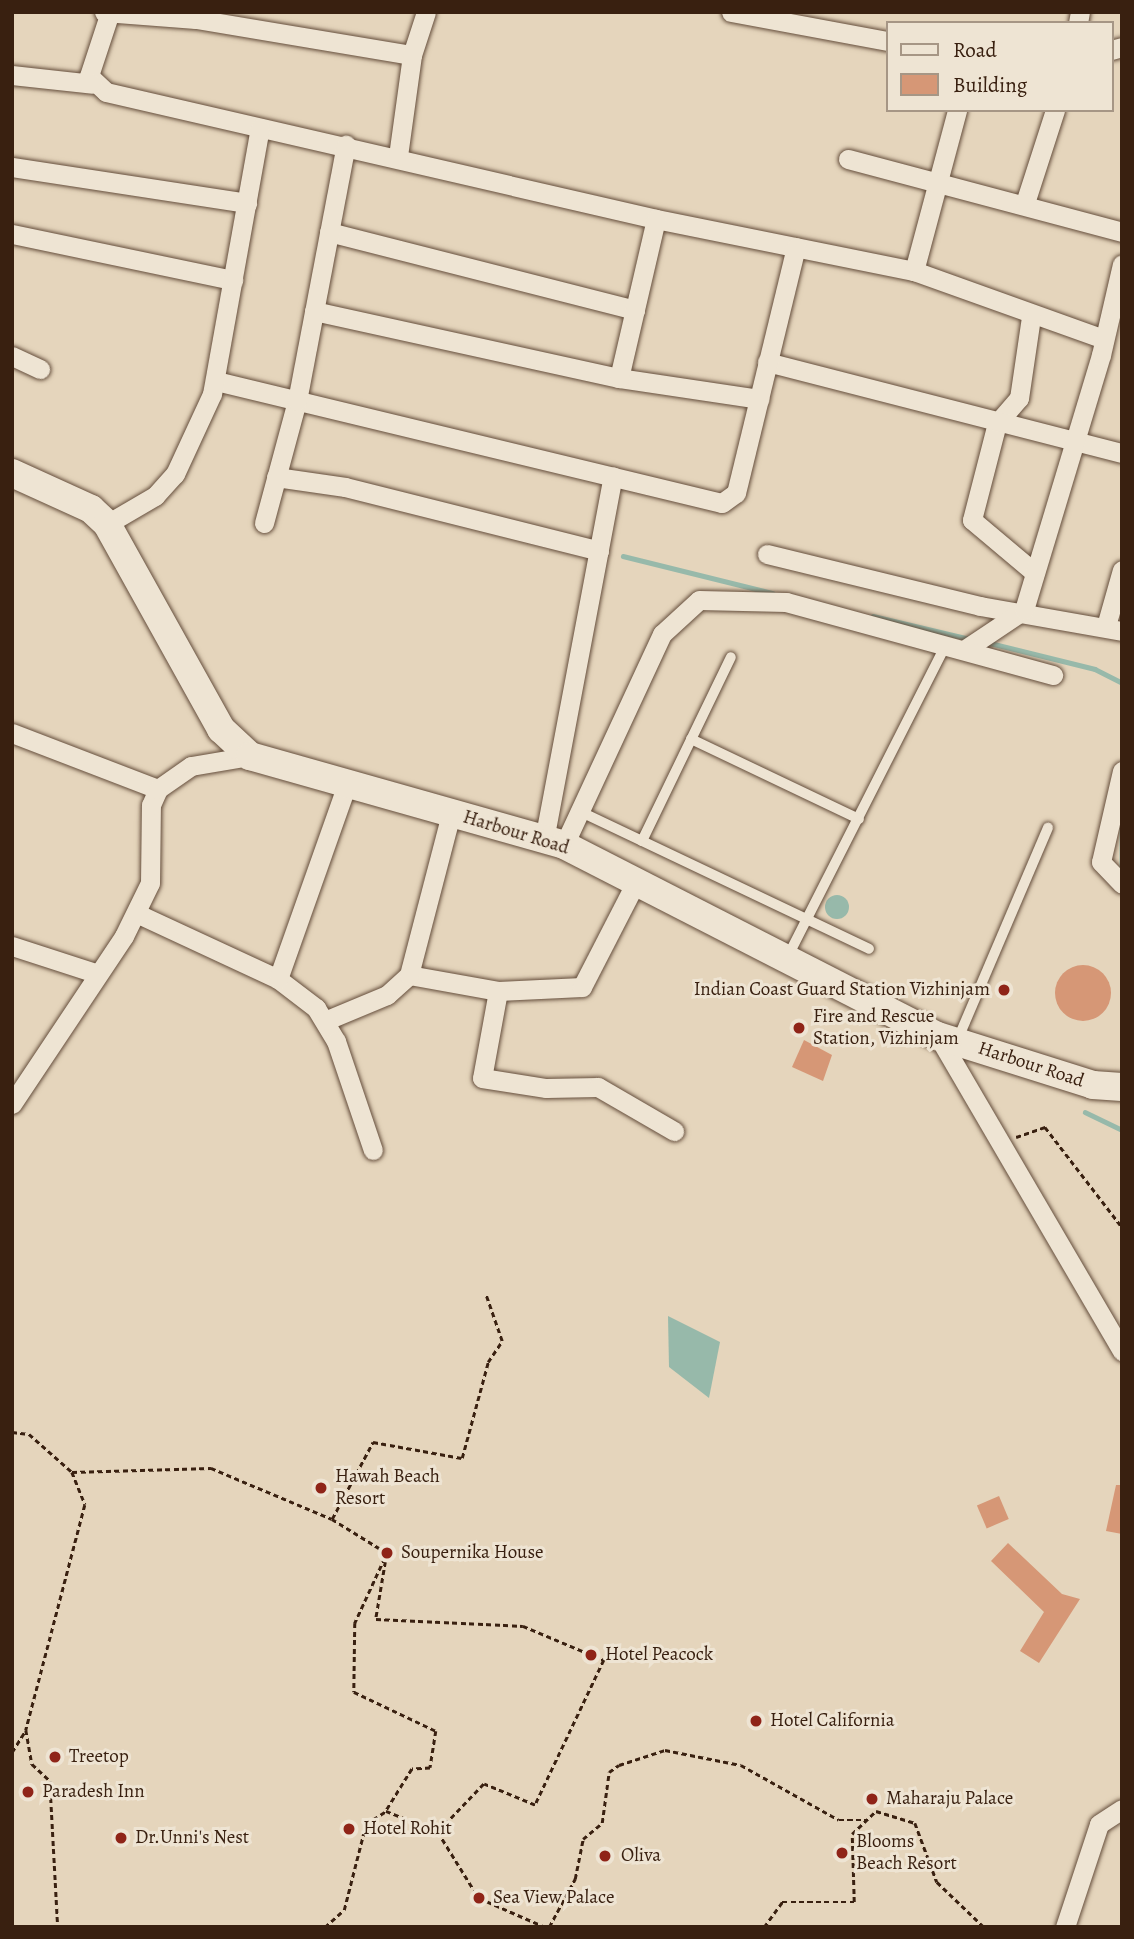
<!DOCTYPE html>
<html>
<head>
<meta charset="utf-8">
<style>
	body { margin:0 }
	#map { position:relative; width:1134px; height:1939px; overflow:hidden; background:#e5d5bc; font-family:Alegreya,serif }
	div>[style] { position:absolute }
	.water>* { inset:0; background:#97b9aa }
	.round { border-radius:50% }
	.stream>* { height:4.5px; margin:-2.25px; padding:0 2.25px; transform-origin:2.25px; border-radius:2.25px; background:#97b9aa }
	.building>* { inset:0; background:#d69776; transform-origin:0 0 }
	.path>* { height:2.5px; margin-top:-1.25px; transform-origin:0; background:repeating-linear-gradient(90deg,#392010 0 5px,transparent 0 8.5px) }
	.roads { filter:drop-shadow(0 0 2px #644d3b) drop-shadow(0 0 2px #644d3b) }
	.lane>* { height:10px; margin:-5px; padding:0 5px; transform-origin:5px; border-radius:5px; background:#eee4d3 }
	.street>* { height:19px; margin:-9.5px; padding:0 9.5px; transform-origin:9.5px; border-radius:9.5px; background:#eee4d3 }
	.secondary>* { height:28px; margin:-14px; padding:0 14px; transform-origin:14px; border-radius:14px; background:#eee4d3 }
	.dots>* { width:19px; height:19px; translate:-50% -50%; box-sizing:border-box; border:4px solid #eee4d3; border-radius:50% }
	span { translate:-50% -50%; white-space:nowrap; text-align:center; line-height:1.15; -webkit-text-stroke:6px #eee4d3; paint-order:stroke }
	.street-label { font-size:19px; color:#392010 }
	.poi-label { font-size:19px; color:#392010 }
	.right { translate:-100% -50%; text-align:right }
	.left { translate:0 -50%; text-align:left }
	.frame { position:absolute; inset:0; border:14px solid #392010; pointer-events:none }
	.legend { position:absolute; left:886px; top:21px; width:228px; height:91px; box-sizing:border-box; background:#eee4d3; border:2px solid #a69685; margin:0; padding:9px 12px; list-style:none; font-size:21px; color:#392010 }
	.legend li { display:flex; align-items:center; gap:14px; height:35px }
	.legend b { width:35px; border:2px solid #a69685 }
</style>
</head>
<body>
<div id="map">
	<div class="water">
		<i class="round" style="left:825px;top:895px;width:24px;height:24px"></i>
		<i style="clip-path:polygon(668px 1316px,720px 1342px,709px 1398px,669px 1367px)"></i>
	</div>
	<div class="stream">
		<i style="left:623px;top:556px;width:154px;rotate:13.9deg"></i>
		<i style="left:873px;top:616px;width:100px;rotate:13.3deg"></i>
		<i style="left:986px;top:642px;width:112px;rotate:13.9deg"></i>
		<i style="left:1095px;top:669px;width:30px;rotate:27deg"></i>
		<i style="left:1122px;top:823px;width:45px;rotate:90deg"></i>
		<i style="left:1085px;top:1112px;width:41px;rotate:25.9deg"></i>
	</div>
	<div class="building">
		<i class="round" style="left:1055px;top:965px;width:56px;height:56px"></i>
		<i style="clip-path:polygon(804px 1040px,832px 1055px,823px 1081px,792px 1067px)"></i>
		<i style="clip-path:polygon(1116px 1485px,1122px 1485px,1122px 1534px,1106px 1531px)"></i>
		<i style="left:999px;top:1496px;width:25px;height:24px;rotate:67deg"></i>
		<i style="clip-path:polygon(1008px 1543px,1062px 1594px,1080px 1599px,1039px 1663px,1020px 1651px,1044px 1612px,991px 1561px)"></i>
	</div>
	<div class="path">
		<i style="left:1016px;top:1137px;width:31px;rotate:-19deg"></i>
		<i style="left:1045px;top:1127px;width:126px;rotate:52.4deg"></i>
		<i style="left:12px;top:1432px;width:17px;rotate:7deg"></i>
		<i style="left:29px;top:1434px;width:57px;rotate:41.5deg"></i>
		<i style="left:72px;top:1472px;width:35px;rotate:68deg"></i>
		<i style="left:85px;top:1505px;width:233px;rotate:104.7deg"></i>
		<i style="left:26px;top:1730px;width:35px;rotate:80deg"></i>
		<i style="left:32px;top:1764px;width:25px;rotate:43deg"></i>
		<i style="left:50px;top:1781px;width:146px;rotate:86.9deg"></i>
		<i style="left:72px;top:1472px;width:139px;rotate:-1.6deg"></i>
		<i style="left:211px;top:1468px;width:131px;rotate:22.9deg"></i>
		<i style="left:332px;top:1519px;width:65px;rotate:31.7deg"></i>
		<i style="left:332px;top:1519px;width:87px;rotate:-62deg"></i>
		<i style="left:373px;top:1442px;width:90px;rotate:10.2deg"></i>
		<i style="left:462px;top:1458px;width:99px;rotate:-74.8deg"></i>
		<i style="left:488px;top:1362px;width:25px;rotate:-56deg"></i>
		<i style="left:502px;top:1341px;width:49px;rotate:-109.2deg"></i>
		<i style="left:387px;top:1553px;width:67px;rotate:99.5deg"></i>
		<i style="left:376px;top:1619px;width:147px;rotate:2.7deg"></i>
		<i style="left:523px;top:1626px;width:88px;rotate:22.8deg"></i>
		<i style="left:604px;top:1660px;width:161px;rotate:115.4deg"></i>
		<i style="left:535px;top:1805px;width:55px;rotate:-157.6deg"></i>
		<i style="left:484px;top:1784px;width:66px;rotate:133.8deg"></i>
		<i style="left:385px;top:1558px;width:72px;rotate:114.8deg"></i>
		<i style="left:355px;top:1623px;width:69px;rotate:90.8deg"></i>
		<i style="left:354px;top:1692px;width:91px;rotate:25.4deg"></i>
		<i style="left:436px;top:1731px;width:37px;rotate:99deg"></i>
		<i style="left:430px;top:1768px;width:18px;rotate:177deg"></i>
		<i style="left:412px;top:1769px;width:49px;rotate:121.8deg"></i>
		<i style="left:12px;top:1752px;width:25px;rotate:-58deg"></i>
		<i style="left:325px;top:1927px;width:25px;rotate:-42deg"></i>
		<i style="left:344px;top:1910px;width:89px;rotate:-75.7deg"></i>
		<i style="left:366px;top:1824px;width:24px;rotate:-33deg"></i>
		<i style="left:386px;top:1811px;width:56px;rotate:22deg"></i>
		<i style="left:438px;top:1832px;width:78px;rotate:58.2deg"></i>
		<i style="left:479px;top:1898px;width:72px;rotate:23.7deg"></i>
		<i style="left:549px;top:1927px;width:55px;rotate:-61.6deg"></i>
		<i style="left:575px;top:1879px;width:41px;rotate:-78.7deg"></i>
		<i style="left:583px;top:1839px;width:25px;rotate:-40deg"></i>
		<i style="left:602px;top:1823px;width:51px;rotate:-82.2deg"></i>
		<i style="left:609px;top:1772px;width:12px;rotate:-35deg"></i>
		<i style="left:619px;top:1765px;width:48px;rotate:-18.1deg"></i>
		<i style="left:665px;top:1750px;width:77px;rotate:11.2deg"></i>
		<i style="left:741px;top:1765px;width:112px;rotate:29.3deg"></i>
		<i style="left:839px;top:1820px;width:27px"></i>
		<i style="left:764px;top:1927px;width:31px;rotate:-54deg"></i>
		<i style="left:782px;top:1902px;width:72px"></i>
		<i style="left:854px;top:1902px;width:68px;rotate:-91.7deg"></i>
		<i style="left:852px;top:1834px;width:33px;rotate:-44deg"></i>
		<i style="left:876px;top:1811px;width:41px;rotate:17.1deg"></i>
		<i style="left:915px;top:1823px;width:63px;rotate:69.6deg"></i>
		<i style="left:937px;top:1882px;width:65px;rotate:43.8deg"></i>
	</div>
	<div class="roads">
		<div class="lane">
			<i style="left:691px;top:739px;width:186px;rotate:25.5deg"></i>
			<i style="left:579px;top:811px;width:321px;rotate:25.4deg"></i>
			<i style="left:642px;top:841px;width:204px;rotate:-64.2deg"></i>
			<i style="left:787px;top:958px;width:352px;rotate:-63.1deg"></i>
			<i style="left:957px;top:1041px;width:232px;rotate:-66.9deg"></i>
		</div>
		<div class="street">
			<i style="left:104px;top:12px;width:92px;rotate:4.4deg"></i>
			<i style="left:196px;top:19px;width:219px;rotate:9.5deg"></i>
			<i style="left:110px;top:12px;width:67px;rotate:108.2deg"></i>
			<i style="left:89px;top:76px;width:23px;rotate:43deg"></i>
			<i style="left:106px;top:92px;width:564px;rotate:13deg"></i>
			<i style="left:656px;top:219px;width:263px;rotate:11.4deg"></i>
			<i style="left:914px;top:271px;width:167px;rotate:-75deg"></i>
			<i style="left:731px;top:12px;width:159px;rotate:10.5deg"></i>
			<i style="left:1078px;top:23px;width:11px;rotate:-80deg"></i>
			<i style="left:1111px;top:50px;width:11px;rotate:-15deg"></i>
			<i style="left:12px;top:75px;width:81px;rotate:6.3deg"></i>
			<i style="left:398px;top:156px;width:102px;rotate:-82.1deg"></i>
			<i style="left:412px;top:55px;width:45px;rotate:-72deg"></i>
			<i style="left:848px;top:159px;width:284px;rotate:14.9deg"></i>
			<i style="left:12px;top:167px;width:238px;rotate:8.7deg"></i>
			<i style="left:1025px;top:203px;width:98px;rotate:-72.1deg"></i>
			<i style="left:329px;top:232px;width:316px;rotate:14.3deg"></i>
			<i style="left:12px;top:234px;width:226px;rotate:11.8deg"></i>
			<i style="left:914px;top:271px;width:202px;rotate:19.7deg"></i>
			<i style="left:314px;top:311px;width:312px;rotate:12.4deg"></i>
			<i style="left:619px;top:378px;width:142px;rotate:8.5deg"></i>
			<i style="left:1031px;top:317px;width:82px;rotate:98.4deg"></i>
			<i style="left:1019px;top:398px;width:33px;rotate:131deg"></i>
			<i style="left:997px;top:423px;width:100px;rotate:104.5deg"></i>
			<i style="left:972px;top:520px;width:82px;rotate:40.1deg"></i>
			<i style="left:12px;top:356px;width:31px;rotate:25deg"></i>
			<i style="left:767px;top:362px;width:366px;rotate:14.4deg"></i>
			<i style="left:619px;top:378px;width:163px;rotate:-76.9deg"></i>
			<i style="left:216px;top:381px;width:520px;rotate:13.56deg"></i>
			<i style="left:722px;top:503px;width:17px;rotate:-36deg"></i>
			<i style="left:736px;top:493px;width:253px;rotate:-76.3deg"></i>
			<i style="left:276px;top:477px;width:70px;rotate:8.2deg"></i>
			<i style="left:345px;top:487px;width:262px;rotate:14.1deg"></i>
			<i style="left:264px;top:523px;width:126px;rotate:-74.9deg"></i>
			<i style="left:297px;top:401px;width:261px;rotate:-79.2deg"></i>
			<i style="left:107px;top:524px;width:56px;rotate:-30.3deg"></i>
			<i style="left:155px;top:496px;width:30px;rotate:-48deg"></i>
			<i style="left:175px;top:474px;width:88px;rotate:-65.2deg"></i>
			<i style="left:212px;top:394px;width:270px;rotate:-79.8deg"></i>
			<i style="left:767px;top:554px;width:219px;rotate:13.7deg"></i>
			<i style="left:980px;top:606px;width:144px;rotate:10deg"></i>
			<i style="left:1106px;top:626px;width:58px;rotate:-74.1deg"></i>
			<i style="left:967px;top:648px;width:69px;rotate:-33.7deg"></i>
			<i style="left:1024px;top:610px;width:266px;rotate:-73.2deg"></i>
			<i style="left:1101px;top:355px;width:93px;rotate:-77deg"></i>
			<i style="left:12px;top:733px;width:156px;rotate:21deg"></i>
			<i style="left:1122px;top:771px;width:93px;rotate:103deg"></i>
			<i style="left:1101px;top:862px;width:30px;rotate:46deg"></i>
			<i style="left:544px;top:840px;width:370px;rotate:-79.3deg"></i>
			<i style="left:564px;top:845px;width:233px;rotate:-65.1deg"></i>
			<i style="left:662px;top:634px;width:50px;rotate:-42.6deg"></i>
			<i style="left:699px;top:600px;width:87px;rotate:1.3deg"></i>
			<i style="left:786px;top:602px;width:277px;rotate:15.3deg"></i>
			<i style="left:136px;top:913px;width:157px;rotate:24.9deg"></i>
			<i style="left:278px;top:979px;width:48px;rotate:37.3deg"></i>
			<i style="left:316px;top:1008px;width:39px;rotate:59deg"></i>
			<i style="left:336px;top:1041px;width:115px;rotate:71.3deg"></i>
			<i style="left:12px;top:946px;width:90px;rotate:18deg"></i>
			<i style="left:409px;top:975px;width:90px;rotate:10.2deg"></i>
			<i style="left:498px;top:991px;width:84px;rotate:-2.7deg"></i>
			<i style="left:582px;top:987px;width:118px;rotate:-62.8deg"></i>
			<i style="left:278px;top:979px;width:207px;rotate:-70.5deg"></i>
			<i style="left:498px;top:991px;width:88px;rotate:100.4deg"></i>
			<i style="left:482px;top:1078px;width:65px;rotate:8.9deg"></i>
			<i style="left:546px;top:1088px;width:52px;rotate:-1.1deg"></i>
			<i style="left:598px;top:1087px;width:88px;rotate:30.1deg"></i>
			<i style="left:327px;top:1020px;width:65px;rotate:-22.6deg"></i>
			<i style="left:387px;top:995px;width:30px;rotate:-42deg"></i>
			<i style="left:409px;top:975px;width:166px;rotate:-75.4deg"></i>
			<i style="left:938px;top:1036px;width:365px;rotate:59.7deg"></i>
			<i style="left:12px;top:1104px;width:202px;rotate:-56.3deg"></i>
			<i style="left:124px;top:936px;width:59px;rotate:-63.9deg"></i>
			<i style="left:150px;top:883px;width:78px;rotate:-89.3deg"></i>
			<i style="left:151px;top:805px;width:17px;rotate:-66deg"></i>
			<i style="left:158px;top:789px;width:40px;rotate:-34.9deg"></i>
			<i style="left:191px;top:766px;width:60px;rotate:-9.6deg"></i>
			<i style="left:1065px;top:1927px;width:108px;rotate:-71.7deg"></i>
			<i style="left:1099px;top:1824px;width:27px;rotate:-33deg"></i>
		</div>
		<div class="secondary">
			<i style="left:12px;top:473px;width:87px;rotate:24.5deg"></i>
			<i style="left:91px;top:509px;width:22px;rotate:43deg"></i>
			<i style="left:107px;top:524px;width:235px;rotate:60.9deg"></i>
			<i style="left:221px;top:729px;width:40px;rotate:43deg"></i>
			<i style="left:250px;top:756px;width:326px;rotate:15.8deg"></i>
			<i style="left:564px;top:845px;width:420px;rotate:27.1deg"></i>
			<i style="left:938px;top:1036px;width:163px;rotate:17.5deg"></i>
			<i style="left:1093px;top:1085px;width:29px;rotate:4deg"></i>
		</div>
	</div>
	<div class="dots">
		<i style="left:1004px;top:990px;background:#8f2418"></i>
		<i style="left:799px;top:1028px;background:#8f2418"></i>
		<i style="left:321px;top:1488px;background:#8f2418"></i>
		<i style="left:387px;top:1553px;background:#8f2418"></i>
		<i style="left:591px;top:1655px;background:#8f2418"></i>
		<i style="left:756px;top:1721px;background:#8f2418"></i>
		<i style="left:55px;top:1757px;background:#8f2418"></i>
		<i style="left:28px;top:1792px;background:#8f2418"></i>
		<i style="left:872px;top:1799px;background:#8f2418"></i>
		<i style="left:349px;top:1829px;background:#8f2418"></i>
		<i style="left:121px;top:1838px;background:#8f2418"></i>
		<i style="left:842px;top:1853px;background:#8f2418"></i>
		<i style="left:605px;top:1856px;background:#8f2418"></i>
		<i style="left:479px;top:1898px;background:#8f2418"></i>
	</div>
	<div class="street-label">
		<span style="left:516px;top:833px;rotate:17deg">Harbour Road</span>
		<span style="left:1031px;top:1065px;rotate:18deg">Harbour Road</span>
	</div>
	<div class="poi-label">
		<span class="right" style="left:990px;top:990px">Indian Coast Guard Station Vizhinjam</span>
		<span class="left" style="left:813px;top:1028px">Fire and Rescue<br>Station, Vizhinjam</span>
		<span class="left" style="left:335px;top:1488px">Hawah Beach<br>Resort</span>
		<span class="left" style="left:401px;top:1553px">Soupernika House</span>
		<span class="left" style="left:605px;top:1655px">Hotel Peacock</span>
		<span class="left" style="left:770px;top:1721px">Hotel California</span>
		<span class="left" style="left:69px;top:1757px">Treetop</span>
		<span class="left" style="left:42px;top:1792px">Paradesh Inn</span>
		<span class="left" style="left:886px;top:1799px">Maharaju Palace</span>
		<span class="left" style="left:363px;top:1829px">Hotel Rohit</span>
		<span class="left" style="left:135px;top:1838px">Dr.Unni's Nest</span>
		<span class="left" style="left:856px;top:1853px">Blooms<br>Beach Resort</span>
		<span class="left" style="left:621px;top:1856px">Oliva</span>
		<span class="left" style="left:493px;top:1898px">Sea View Palace</span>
	</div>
	<div class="frame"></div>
	<ul class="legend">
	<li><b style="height:9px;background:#eee4d3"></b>Road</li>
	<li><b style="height:19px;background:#d69776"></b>Building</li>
	</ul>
</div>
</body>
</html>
